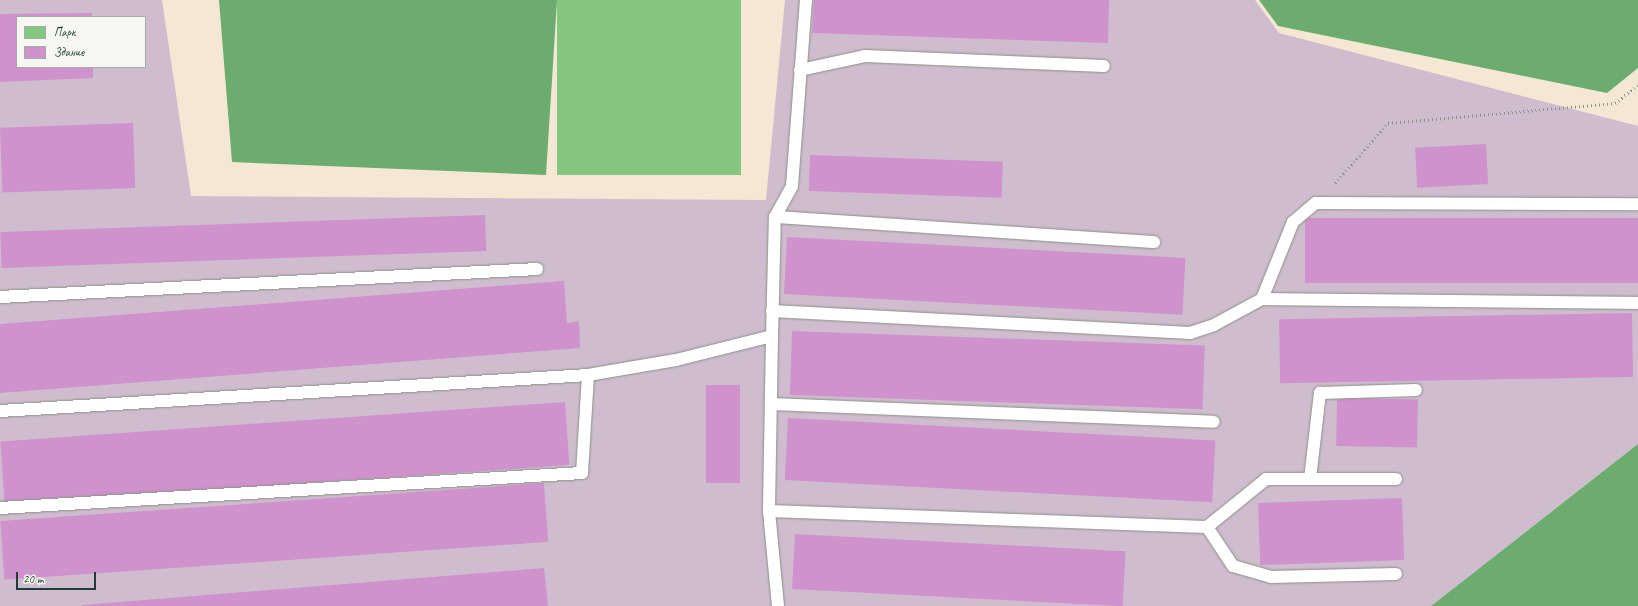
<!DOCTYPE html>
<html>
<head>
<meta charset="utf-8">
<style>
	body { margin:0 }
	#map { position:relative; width:1638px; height:606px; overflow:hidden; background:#f4e7d4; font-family:Caveat,sans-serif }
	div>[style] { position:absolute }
	.industrial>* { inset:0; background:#cfbdcf }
	.green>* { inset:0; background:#85c780; transform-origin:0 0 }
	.forest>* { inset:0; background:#6cac6e }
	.building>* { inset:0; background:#cf92cc; transform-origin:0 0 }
	.path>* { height:2.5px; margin-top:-1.25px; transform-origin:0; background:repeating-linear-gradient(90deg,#8a9284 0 1px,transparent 0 4px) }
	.roads { filter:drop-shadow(0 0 1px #8a9284) drop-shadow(0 0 1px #8a9284) }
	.service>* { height:12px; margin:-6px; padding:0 6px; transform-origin:6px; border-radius:6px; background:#fff }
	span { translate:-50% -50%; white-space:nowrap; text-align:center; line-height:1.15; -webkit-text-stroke:3.5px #f6f6f2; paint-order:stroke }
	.legend { position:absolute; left:16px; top:16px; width:130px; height:52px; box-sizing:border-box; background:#f6f6f2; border:1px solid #a0aca6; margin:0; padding:5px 7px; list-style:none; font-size:12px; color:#1f3d34 }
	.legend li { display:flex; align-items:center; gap:8px; height:20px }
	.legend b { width:20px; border:1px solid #a0aca6 }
	.scale { position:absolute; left:16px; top:572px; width:80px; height:18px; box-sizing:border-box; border:2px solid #1f3d34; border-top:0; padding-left:5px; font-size:12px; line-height:14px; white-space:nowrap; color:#1f3d34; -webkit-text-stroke:3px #f6f6f2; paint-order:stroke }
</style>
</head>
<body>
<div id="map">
	<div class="industrial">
		<i style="clip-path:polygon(evenodd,0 0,162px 0,191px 196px,766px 200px,785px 0,1255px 0,1279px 33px,1638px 126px,1638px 444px,1431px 606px,0 606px,0 0,17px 17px,145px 17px,145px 67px,17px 67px,17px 17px)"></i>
	</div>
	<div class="green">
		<i style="left:557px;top:0;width:184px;height:175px"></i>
	</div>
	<div class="forest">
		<i style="clip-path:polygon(219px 0,557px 0,546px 175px,232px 162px)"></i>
		<i style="clip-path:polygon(1259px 0,1638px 0,1638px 68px,1607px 93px,1278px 26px)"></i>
		<i style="clip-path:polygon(1638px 444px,1638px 606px,1431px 606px)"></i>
	</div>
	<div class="building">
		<i style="clip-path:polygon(814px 0,1109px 0,1108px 43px,812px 33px)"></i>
		<i style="clip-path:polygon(92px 13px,92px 17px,17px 17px,17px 67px,93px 67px,93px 78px,0 82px,0 14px)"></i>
		<i style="left:133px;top:123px;width:65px;height:133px;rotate:88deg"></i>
		<i style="left:1486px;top:144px;width:40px;height:71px;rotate:87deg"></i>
		<i style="left:810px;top:155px;width:193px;height:36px;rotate:2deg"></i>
		<i style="left:485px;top:215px;width:36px;height:485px;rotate:88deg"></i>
		<i style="left:1638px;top:218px;width:65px;height:333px;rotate:90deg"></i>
		<i style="left:787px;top:237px;width:399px;height:57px;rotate:3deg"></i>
		<i style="clip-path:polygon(564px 281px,567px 323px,579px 321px,580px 348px,0 393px,0 324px)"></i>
		<i style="left:1632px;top:313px;width:64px;height:353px;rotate:89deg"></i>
		<i style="left:792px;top:331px;width:413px;height:64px;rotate:2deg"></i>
		<i style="left:706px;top:385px;width:34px;height:98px"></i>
		<i style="left:1337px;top:398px;width:81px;height:48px;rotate:1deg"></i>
		<i style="left:565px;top:402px;width:63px;height:566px;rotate:86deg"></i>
		<i style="left:788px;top:418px;width:428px;height:62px;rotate:3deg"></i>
		<i style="left:544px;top:483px;width:59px;height:545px;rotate:86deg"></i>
		<i style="left:1402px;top:498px;width:62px;height:144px;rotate:88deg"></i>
		<i style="left:795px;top:534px;width:331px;height:55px;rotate:3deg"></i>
		<i style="clip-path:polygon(544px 568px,548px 606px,82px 606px,82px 605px)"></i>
	</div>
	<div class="path">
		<i style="left:1335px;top:183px;width:80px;rotate:-48.5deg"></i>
		<i style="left:1388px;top:123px;width:228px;rotate:-5deg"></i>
		<i style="left:1615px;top:103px;width:29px;rotate:-38deg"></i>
	</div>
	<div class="roads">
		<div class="service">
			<i style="left:800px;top:70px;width:66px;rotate:-12.2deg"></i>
			<i style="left:865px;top:56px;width:239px;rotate:2.4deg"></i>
			<i style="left:775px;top:217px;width:380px;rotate:3.8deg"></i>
			<i style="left:0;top:297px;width:538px;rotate:-2.98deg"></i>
			<i style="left:1262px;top:299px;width:83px;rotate:-68.1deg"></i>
			<i style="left:1293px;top:222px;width:30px;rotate:-40deg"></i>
			<i style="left:1316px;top:203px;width:322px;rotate:0.2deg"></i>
			<i style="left:772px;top:311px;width:419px;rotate:3deg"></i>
			<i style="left:1190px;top:333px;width:25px;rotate:-18deg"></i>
			<i style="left:1214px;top:325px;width:55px;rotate:-28.4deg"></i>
			<i style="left:1262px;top:299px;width:376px;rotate:0.6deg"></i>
			<i style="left:772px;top:336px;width:175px;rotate:91deg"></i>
			<i style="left:769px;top:511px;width:95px;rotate:84.6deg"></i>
			<i style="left:588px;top:375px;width:89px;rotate:-9.7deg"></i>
			<i style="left:676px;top:360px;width:99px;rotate:-14deg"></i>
			<i style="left:772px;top:336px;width:119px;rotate:-88.6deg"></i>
			<i style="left:775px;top:217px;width:35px;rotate:-61deg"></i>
			<i style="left:792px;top:186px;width:187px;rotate:-85.7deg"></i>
			<i style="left:771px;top:404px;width:443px;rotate:2.3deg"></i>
			<i style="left:0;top:411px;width:589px;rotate:-3.5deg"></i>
			<i style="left:588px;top:375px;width:98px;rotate:93.5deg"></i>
			<i style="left:582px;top:473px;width:583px;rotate:176.56deg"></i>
			<i style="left:1310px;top:479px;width:87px;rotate:-83.4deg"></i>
			<i style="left:1320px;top:393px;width:96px;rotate:-1.8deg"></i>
			<i style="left:769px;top:511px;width:438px;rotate:2.1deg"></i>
			<i style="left:1207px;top:527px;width:76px;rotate:-39.1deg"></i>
			<i style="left:1266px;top:479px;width:130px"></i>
			<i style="left:1207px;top:527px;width:47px;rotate:56.3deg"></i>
			<i style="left:1233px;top:566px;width:40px;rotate:16deg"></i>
			<i style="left:1271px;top:577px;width:125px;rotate:-1.4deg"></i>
		</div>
	</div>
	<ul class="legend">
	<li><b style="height:11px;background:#85c780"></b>Парк</li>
	<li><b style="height:11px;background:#cf92cc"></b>Здание</li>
	</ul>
	<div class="scale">20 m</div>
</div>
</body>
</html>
